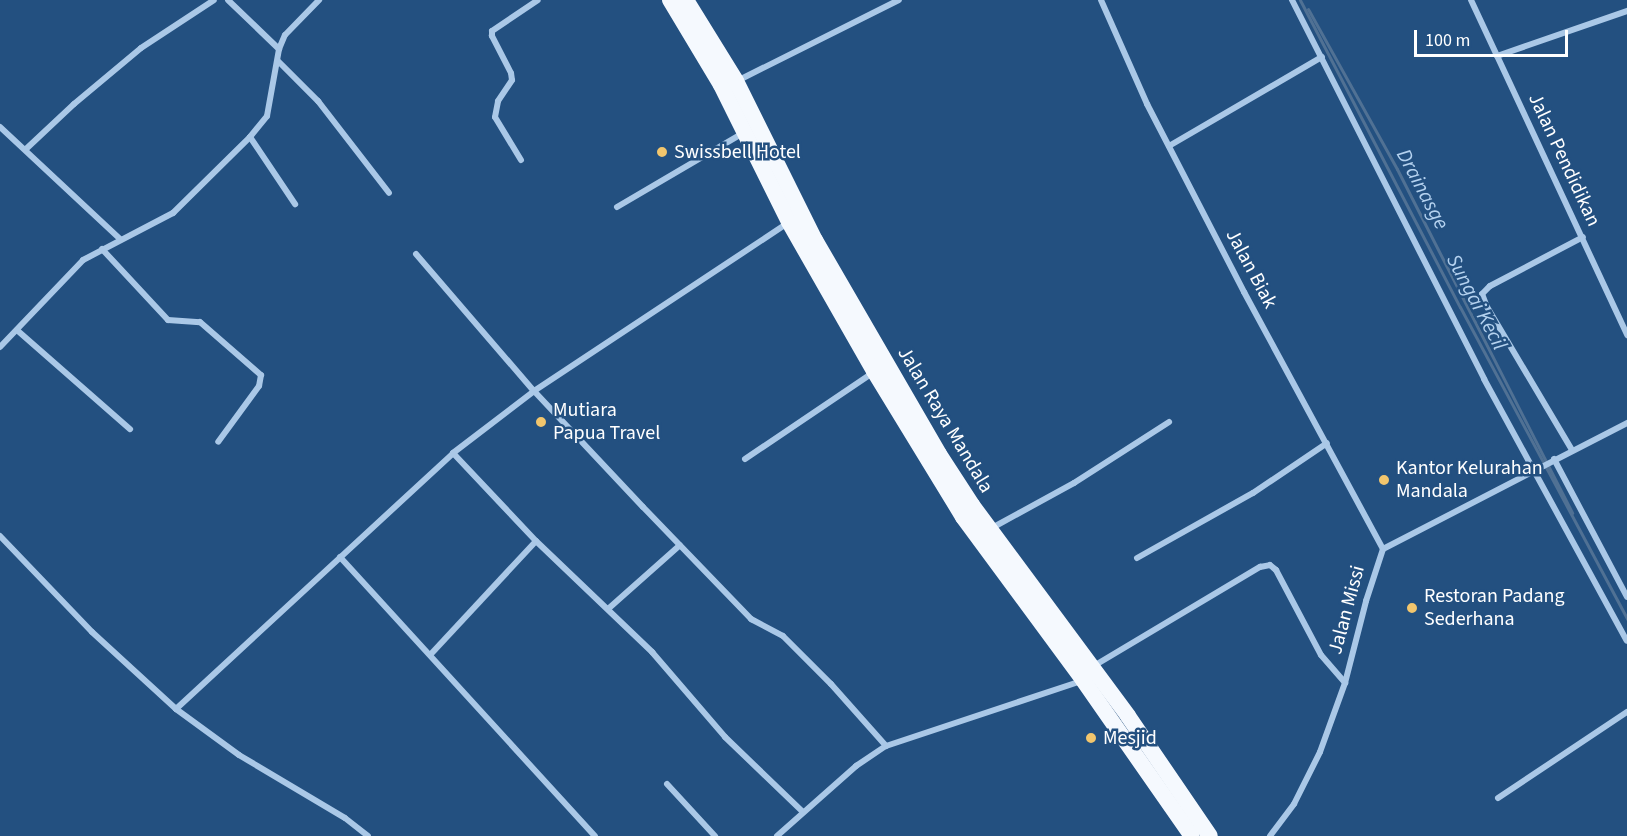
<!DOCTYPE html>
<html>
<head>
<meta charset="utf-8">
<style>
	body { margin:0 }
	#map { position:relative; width:1627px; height:836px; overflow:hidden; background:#235080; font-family:"Source Sans 3",sans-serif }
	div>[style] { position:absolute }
	.stream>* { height:3px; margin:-1.5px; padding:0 1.5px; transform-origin:1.5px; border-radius:1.5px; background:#507194 }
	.minor>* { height:6px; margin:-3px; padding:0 3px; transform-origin:3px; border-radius:3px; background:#aac8e7 }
	.trunk>* { height:16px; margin:-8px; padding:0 8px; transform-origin:8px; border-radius:8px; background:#f5f9fe }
	.dots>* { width:16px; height:16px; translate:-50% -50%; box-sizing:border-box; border:3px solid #235080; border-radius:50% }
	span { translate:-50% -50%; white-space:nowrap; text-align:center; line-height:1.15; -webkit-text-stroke:5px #235080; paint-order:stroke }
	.poi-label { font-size:20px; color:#fff }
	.left { translate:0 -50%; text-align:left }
	.street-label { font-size:20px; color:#fff }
	.water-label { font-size:21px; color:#b5d2ef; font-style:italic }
	.scale { position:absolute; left:1414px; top:30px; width:154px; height:27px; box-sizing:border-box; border:3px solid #fff; border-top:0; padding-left:8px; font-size:18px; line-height:21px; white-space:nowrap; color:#fff; -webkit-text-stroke:4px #235080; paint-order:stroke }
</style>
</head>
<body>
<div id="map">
	<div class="stream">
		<i style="left:1300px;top:0;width:346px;rotate:62.5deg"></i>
		<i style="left:1460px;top:307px;width:354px;rotate:61.8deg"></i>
		<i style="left:1308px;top:9px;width:183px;rotate:60.9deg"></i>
		<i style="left:1397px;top:169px;width:386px;rotate:63deg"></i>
	</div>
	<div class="minor">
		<i style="left:228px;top:0;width:71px;rotate:43.9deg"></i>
		<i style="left:1101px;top:0;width:114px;rotate:66.1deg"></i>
		<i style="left:1147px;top:104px;width:212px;rotate:62.7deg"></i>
		<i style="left:1244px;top:292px;width:292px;rotate:61.6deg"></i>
		<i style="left:1292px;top:0;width:425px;rotate:63.1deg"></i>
		<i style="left:1484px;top:379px;width:298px;rotate:61.4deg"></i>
		<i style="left:1471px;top:0;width:370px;rotate:65deg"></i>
		<i style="left:1497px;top:56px;width:138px;rotate:-19.1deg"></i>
		<i style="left:278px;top:61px;width:57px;rotate:45deg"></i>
		<i style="left:318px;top:101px;width:116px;rotate:52.3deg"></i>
		<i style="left:737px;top:81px;width:181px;rotate:-26.6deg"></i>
		<i style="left:0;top:127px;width:164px;rotate:43deg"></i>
		<i style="left:250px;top:137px;width:81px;rotate:56.1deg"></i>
		<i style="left:1169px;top:146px;width:177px;rotate:-30.2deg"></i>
		<i style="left:26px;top:149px;width:66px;rotate:-43.2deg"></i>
		<i style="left:74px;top:104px;width:87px;rotate:-39.9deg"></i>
		<i style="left:141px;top:48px;width:87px;rotate:-33.3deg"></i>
		<i style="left:521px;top:160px;width:50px;rotate:-121.2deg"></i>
		<i style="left:495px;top:117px;width:16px;rotate:-79deg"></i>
		<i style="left:498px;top:101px;width:25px;rotate:-56deg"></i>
		<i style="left:512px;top:80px;width:7px;rotate:-98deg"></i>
		<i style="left:511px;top:73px;width:42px;rotate:-117.2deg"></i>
		<i style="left:492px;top:36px;width:5px;rotate:-90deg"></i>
		<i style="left:492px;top:31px;width:55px;rotate:-34deg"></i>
		<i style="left:617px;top:207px;width:146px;rotate:-30.4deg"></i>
		<i style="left:102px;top:249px;width:97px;rotate:47.1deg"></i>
		<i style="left:168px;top:320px;width:32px;rotate:4deg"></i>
		<i style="left:200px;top:322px;width:81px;rotate:41deg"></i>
		<i style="left:261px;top:375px;width:11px;rotate:100deg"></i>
		<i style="left:259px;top:386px;width:69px;rotate:126.2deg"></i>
		<i style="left:416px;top:254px;width:181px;rotate:49.3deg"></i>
		<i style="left:534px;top:391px;width:159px;rotate:46.8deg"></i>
		<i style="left:643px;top:507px;width:156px;rotate:46deg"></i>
		<i style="left:751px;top:619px;width:36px;rotate:28deg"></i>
		<i style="left:783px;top:636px;width:68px;rotate:45deg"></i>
		<i style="left:831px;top:684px;width:83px;rotate:48.4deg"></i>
		<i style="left:18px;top:331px;width:149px;rotate:41.2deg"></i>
		<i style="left:0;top:347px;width:120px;rotate:-46.3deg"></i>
		<i style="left:83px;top:260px;width:102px;rotate:-27.6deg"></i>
		<i style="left:173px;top:213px;width:108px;rotate:-44.6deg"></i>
		<i style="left:250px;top:137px;width:27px;rotate:-51deg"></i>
		<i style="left:267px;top:116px;width:68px;rotate:-79.8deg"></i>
		<i style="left:279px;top:49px;width:15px;rotate:-67deg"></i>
		<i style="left:285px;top:35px;width:49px;rotate:-45.8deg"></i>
		<i style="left:1572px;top:450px;width:166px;rotate:-120.7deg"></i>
		<i style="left:1487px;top:307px;width:14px;rotate:-111deg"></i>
		<i style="left:1482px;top:294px;width:11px;rotate:-45deg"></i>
		<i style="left:1490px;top:286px;width:105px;rotate:-27.8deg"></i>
		<i style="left:453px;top:453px;width:121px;rotate:46.7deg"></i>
		<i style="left:536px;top:541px;width:161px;rotate:43.7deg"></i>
		<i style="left:652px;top:652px;width:112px;rotate:49.3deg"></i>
		<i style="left:725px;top:737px;width:108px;rotate:43.9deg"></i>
		<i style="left:745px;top:459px;width:156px;rotate:-34deg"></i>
		<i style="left:1554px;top:459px;width:156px;rotate:62.1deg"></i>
		<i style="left:990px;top:529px;width:96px;rotate:-28.7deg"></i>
		<i style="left:1074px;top:483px;width:113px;rotate:-32.7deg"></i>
		<i style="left:0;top:536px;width:133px;rotate:46.2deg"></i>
		<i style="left:92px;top:632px;width:114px;rotate:42.5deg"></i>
		<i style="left:176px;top:709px;width:78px;rotate:36.1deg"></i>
		<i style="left:239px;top:755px;width:123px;rotate:30.7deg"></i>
		<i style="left:345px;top:818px;width:29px;rotate:38deg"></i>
		<i style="left:340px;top:557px;width:378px;rotate:47.6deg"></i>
		<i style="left:1137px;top:558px;width:133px;rotate:-29.3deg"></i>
		<i style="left:1253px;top:493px;width:89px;rotate:-34deg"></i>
		<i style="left:608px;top:609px;width:96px;rotate:-41.6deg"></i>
		<i style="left:431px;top:654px;width:154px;rotate:-47.1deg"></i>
		<i style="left:1092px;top:667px;width:196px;rotate:-30.8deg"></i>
		<i style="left:1260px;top:567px;width:10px;rotate:-11deg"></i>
		<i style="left:1270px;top:565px;width:8px;rotate:40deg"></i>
		<i style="left:1276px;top:570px;width:96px;rotate:62.1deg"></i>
		<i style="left:1321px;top:655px;width:37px;rotate:49deg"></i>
		<i style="left:176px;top:709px;width:377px;rotate:-42.7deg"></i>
		<i style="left:453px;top:453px;width:102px;rotate:-37.4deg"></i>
		<i style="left:534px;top:391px;width:306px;rotate:-33.5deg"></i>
		<i style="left:667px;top:784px;width:71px;rotate:47.3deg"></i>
		<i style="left:1498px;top:798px;width:155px;rotate:-33.7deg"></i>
		<i style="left:777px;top:836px;width:106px;rotate:-41.5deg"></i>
		<i style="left:856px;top:766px;width:36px;rotate:-34deg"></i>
		<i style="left:886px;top:746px;width:206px;rotate:-18.4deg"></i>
		<i style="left:1270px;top:836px;width:40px;rotate:-53deg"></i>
		<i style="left:1294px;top:804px;width:58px;rotate:-63.4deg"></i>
		<i style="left:1320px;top:752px;width:73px;rotate:-70.1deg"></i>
		<i style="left:1345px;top:683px;width:85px;rotate:-75.6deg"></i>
		<i style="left:1366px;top:601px;width:55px;rotate:-71.9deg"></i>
		<i style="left:1383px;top:549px;width:275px;rotate:-27.3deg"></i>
	</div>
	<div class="trunk">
		<i style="left:670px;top:0;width:99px;rotate:59deg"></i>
		<i style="left:721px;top:85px;width:153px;rotate:63.6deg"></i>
		<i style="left:789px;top:222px;width:172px;rotate:60.3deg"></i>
		<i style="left:874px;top:371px;width:171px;rotate:58.6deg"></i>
		<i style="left:963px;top:517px;width:202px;rotate:53.6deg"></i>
		<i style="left:1083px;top:680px;width:190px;rotate:55.1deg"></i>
		<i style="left:686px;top:0;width:95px;rotate:58.3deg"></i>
		<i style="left:736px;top:81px;width:178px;rotate:63.6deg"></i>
		<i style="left:815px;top:240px;width:247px;rotate:59.9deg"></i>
		<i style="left:939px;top:454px;width:61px;rotate:57.1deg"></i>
		<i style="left:972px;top:505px;width:262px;rotate:53.5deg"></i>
		<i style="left:1128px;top:716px;width:145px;rotate:55.7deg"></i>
	</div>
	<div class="dots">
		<i style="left:662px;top:152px;background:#f2c66d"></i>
		<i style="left:541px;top:422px;background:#f2c66d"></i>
		<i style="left:1384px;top:480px;background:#f2c66d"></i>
		<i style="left:1412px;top:608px;background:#f2c66d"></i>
		<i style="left:1091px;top:738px;background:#f2c66d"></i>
	</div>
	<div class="poi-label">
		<span class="left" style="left:674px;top:152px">Swissbell Hotel</span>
		<span class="left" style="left:553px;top:422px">Mutiara<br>Papua Travel</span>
		<span class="left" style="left:1396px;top:480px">Kantor Kelurahan<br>Mandala</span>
		<span class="left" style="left:1424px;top:608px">Restoran Padang<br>Sederhana</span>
		<span class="left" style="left:1103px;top:738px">Mesjid</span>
	</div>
	<div class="street-label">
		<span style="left:1564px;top:160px;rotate:65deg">Jalan Pendidikan</span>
		<span style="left:1251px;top:269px;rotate:62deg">Jalan Biak</span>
		<span style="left:945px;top:420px;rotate:59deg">Jalan Raya Mandala</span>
		<span style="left:1347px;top:610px;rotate:-75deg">Jalan Missi</span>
	</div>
	<div class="water-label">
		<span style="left:1423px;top:189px;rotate:62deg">Drainasge</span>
		<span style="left:1477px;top:302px;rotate:62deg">Sungai Kecil</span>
	</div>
	<div class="scale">100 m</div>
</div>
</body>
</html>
